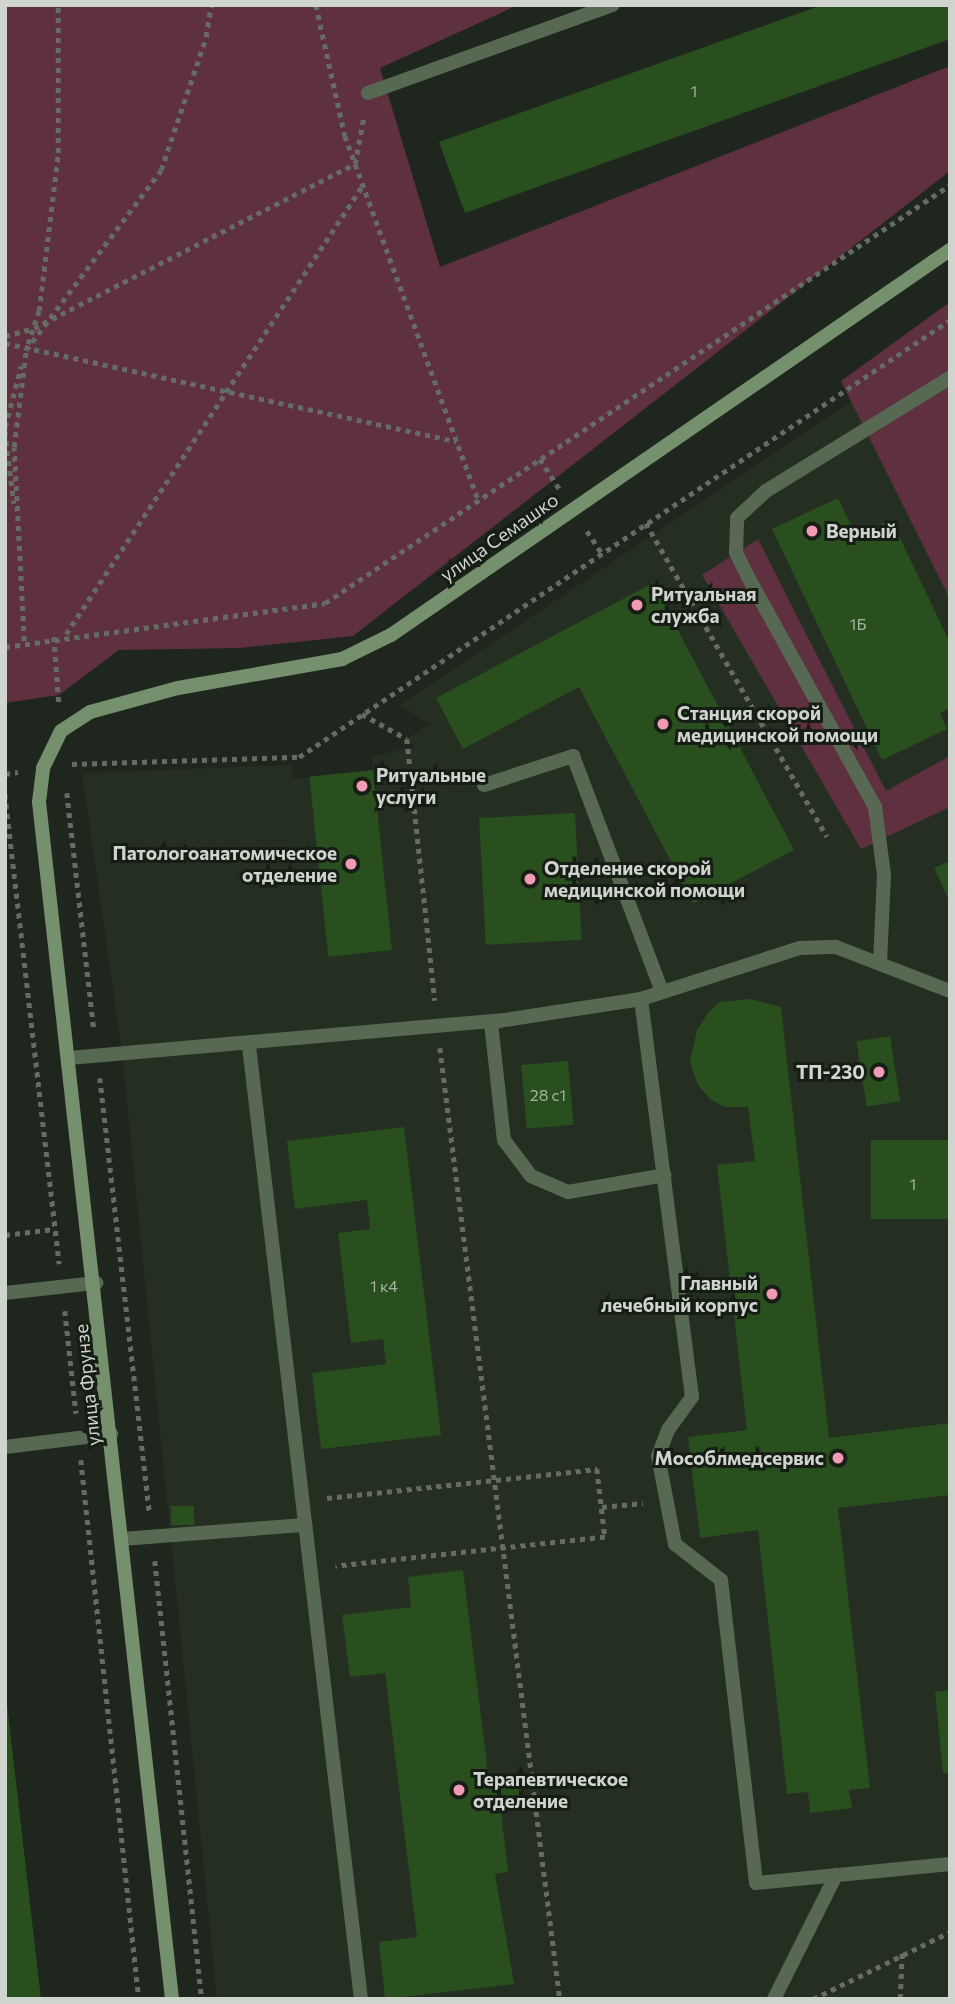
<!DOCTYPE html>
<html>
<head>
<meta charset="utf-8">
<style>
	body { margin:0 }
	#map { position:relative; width:955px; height:2004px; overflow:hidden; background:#1f261d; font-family:Commissioner,sans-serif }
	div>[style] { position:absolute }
	.built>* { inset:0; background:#242f21 }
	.green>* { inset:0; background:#5f303f }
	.building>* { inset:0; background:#294f1e; transform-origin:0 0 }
	.path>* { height:4.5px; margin-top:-2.25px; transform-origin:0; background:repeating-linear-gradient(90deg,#666c64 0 5px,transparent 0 10px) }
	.lane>* { height:14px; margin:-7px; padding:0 7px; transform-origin:7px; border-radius:7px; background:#586953 }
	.secondary>* { height:14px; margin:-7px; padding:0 7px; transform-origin:7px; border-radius:7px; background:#74906d }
	.dots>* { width:19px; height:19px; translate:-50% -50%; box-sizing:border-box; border:4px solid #161d14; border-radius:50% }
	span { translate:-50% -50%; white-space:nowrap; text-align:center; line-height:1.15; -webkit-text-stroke:6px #161d14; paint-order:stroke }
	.number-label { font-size:16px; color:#a6b3a3 }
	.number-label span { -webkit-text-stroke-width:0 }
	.poi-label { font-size:19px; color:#d0d4cf; font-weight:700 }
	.left { translate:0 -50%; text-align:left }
	.right { translate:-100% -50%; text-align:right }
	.street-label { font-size:19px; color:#d0d4cf }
	.frame { position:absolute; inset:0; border:7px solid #d0d4cf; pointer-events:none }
</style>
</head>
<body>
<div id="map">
	<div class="built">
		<i style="clip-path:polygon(950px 335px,950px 1999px,217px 1999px,122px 1052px,82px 773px,292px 765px,291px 778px,309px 778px,373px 770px,372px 756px,415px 747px,407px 739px,429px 724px,400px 705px)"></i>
	</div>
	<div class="green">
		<i style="clip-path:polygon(5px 5px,518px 5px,380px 68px,440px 267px,950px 66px,950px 171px,353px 636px,240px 648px,119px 650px,59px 695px,5px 703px)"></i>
		<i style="clip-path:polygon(950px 302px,950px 599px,841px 381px)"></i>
		<i style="clip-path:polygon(758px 539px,886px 791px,950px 756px,950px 807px,861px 849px,702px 575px)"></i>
	</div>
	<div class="building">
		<i style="clip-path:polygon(822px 5px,950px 5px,950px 39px,465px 213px,439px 142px)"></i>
		<i style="clip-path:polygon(838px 498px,856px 536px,891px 519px,950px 643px,950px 708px,940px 713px,947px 729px,882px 760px,772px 529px)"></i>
		<i style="clip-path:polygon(653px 583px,794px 850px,693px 903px,579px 687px,463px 749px,436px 698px)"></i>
		<i style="left:373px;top:770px;width:181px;height:64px;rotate:84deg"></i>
		<i style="left:575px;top:813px;width:127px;height:96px;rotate:87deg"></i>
		<i style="clip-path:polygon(950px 861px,950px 902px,934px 868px)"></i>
		<i style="clip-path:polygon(750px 999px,781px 1007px,829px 1438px,950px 1423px,950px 1495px,838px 1508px,870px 1788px,849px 1790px,852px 1808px,810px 1813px,808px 1792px,787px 1794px,758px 1530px,700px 1538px,688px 1437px,747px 1430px,717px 1165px,755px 1161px,748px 1107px,725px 1107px,710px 1099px,698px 1085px,690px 1062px,697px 1030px,708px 1013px,720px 1002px)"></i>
		<i style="left:890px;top:1036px;width:66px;height:34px;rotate:81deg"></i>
		<i style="left:568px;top:1061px;width:64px;height:47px;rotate:85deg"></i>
		<i style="clip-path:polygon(404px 1127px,441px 1435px,321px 1449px,312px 1373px,386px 1364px,383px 1339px,351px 1343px,338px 1233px,370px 1229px,367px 1200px,295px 1209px,287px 1141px)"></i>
		<i style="left:950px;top:1140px;width:79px;height:79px;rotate:90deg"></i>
		<i style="left:194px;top:1506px;width:19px;height:23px;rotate:90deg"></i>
		<i style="clip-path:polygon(463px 1570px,489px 1781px,517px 1777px,520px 1800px,500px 1803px,508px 1872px,495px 1874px,514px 1984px,385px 1999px,379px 1942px,417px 1937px,385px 1673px,350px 1677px,342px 1615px,411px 1607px,408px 1577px)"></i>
		<i style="clip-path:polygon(950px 1690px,950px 1773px,943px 1773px,935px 1692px)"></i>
		<i style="clip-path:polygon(5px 1704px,7px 1704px,41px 1999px,5px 1999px)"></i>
	</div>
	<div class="path">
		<i style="left:316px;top:5px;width:134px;rotate:77.5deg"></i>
		<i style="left:345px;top:136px;width:388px;rotate:69.9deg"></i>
		<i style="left:5px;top:336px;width:30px;rotate:-15deg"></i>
		<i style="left:34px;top:328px;width:360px;rotate:-27.1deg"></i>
		<i style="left:355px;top:164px;width:50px;rotate:-79.6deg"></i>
		<i style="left:5px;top:343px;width:462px;rotate:12.3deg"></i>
		<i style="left:28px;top:344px;width:35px;rotate:-72deg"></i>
		<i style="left:39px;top:311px;width:159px;rotate:-83.1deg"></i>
		<i style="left:58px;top:153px;width:148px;rotate:-90deg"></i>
		<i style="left:5px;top:427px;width:63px;rotate:-75.3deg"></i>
		<i style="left:5px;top:431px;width:73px;rotate:82.9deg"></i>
		<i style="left:540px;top:459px;width:38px;rotate:57deg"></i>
		<i style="left:646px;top:523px;width:362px;rotate:60deg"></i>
		<i style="left:587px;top:531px;width:27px;rotate:56deg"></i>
		<i style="left:66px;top:634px;width:538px;rotate:-56.52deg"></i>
		<i style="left:54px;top:637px;width:67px;rotate:85.7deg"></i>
		<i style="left:24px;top:641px;width:194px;rotate:-93deg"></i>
		<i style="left:14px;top:447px;width:98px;rotate:-82.9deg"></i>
		<i style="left:26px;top:350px;width:225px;rotate:-53.1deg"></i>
		<i style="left:161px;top:170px;width:140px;rotate:-71.3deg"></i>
		<i style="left:206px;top:37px;width:32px;rotate:-81deg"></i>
		<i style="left:5px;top:647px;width:323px;rotate:-7.8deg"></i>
		<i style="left:325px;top:603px;width:752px;rotate:-33.77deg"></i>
		<i style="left:362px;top:714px;width:51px;rotate:29.1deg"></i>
		<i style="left:407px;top:739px;width:263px;rotate:83.9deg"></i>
		<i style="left:72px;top:764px;width:227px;rotate:-1.8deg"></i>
		<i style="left:299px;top:757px;width:784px;rotate:-33.87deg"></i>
		<i style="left:5px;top:774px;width:13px;rotate:-9deg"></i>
		<i style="left:67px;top:793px;width:240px;rotate:83.5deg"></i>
		<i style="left:5px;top:794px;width:473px;rotate:83.4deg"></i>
		<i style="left:440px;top:1048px;width:959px;rotate:82.81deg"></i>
		<i style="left:100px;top:1078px;width:439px;rotate:83.5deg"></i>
		<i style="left:5px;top:1235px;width:49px;rotate:-7deg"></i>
		<i style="left:65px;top:1311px;width:103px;rotate:83.8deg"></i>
		<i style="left:81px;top:1460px;width:542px;rotate:83.86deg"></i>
		<i style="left:327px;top:1498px;width:272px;rotate:-6.1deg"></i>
		<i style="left:597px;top:1469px;width:68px;rotate:83.3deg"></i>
		<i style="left:605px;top:1537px;width:271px;rotate:173.8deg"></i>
		<i style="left:602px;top:1507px;width:41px;rotate:-5.6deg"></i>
		<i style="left:155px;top:1561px;width:441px;rotate:83.9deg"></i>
		<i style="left:813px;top:1999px;width:153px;rotate:-26.1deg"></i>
		<i style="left:900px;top:1999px;width:48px;rotate:-87.6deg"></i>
	</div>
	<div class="lane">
		<i style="left:368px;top:93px;width:260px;rotate:-19.8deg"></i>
		<i style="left:484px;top:785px;width:94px;rotate:-18deg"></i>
		<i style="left:573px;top:756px;width:252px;rotate:69.3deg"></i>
		<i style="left:880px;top:963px;width:88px;rotate:-87.4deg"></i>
		<i style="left:884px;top:875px;width:69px;rotate:-97.5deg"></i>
		<i style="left:875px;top:807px;width:263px;rotate:-118.9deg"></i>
		<i style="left:748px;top:577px;width:28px;rotate:-116deg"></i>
		<i style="left:736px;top:552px;width:34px;rotate:-88deg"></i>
		<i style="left:737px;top:518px;width:40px;rotate:-43deg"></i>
		<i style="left:766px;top:491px;width:216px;rotate:-31.6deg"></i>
		<i style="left:641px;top:999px;width:401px;rotate:82.7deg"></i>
		<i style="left:692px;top:1397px;width:41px;rotate:126deg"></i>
		<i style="left:668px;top:1430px;width:28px;rotate:111deg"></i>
		<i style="left:658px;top:1456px;width:90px;rotate:79.1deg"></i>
		<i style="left:675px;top:1544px;width:58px;rotate:38deg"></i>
		<i style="left:721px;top:1580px;width:305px;rotate:83.4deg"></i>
		<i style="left:756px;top:1883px;width:195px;rotate:-5.6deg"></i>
		<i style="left:500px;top:1021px;width:9px;rotate:167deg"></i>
		<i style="left:491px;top:1023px;width:118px;rotate:83.7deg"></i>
		<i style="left:504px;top:1140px;width:45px;rotate:53.1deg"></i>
		<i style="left:531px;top:1176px;width:40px;rotate:23.4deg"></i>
		<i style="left:568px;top:1192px;width:98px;rotate:-9.9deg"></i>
		<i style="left:249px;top:1046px;width:960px;rotate:83.3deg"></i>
		<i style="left:69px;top:1058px;width:444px;rotate:-5deg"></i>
		<i style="left:511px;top:1019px;width:132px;rotate:-8.7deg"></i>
		<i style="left:641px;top:999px;width:167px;rotate:-17.8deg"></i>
		<i style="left:800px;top:948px;width:36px;rotate:-2deg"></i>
		<i style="left:836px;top:947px;width:122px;rotate:21.1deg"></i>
		<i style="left:5px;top:1293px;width:92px;rotate:-6.3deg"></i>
		<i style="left:5px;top:1447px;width:107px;rotate:-7deg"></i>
		<i style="left:122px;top:1539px;width:184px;rotate:-4.4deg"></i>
		<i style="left:774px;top:1999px;width:139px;rotate:-63.4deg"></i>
	</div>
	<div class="secondary">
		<i style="left:172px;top:1999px;width:1204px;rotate:-96.34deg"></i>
		<i style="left:39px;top:802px;width:34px;rotate:-83deg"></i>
		<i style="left:43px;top:768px;width:41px;rotate:-64.1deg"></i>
		<i style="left:61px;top:731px;width:35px;rotate:-33deg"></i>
		<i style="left:90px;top:712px;width:91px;rotate:-15.3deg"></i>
		<i style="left:178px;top:688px;width:167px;rotate:-10deg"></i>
		<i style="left:342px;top:659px;width:55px;rotate:-26.1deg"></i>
		<i style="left:391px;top:635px;width:679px;rotate:-34.56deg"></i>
	</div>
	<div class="dots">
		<i style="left:812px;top:531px;background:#f19ab4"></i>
		<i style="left:637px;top:605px;background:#f19ab4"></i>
		<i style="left:663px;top:724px;background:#f19ab4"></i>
		<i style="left:362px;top:786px;background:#f19ab4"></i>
		<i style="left:351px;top:864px;background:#f19ab4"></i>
		<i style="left:530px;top:879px;background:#f19ab4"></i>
		<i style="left:879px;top:1072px;background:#f19ab4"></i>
		<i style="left:772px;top:1294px;background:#f19ab4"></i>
		<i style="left:838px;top:1458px;background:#f19ab4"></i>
		<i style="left:459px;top:1790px;background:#f19ab4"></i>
	</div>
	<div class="number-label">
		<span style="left:694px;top:91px">1</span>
		<span style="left:858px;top:624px">1Б</span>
		<span style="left:548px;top:1095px">28 с1</span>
		<span style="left:913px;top:1184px">1</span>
		<span style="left:384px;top:1286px">1 к4</span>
	</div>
	<div class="poi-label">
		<span class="left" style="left:826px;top:531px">Верный</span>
		<span class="left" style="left:651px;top:605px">Ритуальная<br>служба</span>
		<span class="left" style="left:677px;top:724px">Станция скорой<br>медицинской помощи</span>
		<span class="left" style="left:376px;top:786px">Ритуальные<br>услуги</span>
		<span class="right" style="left:337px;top:864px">Патологоанатомическое<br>отделение</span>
		<span class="left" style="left:544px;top:879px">Отделение скорой<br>медицинской помощи</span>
		<span class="right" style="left:865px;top:1072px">ТП-230</span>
		<span class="right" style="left:758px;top:1294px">Главный<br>лечебный корпус</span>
		<span class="right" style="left:824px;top:1458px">Мособлмедсервис</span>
		<span class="left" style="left:473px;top:1790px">Терапевтическое<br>отделение</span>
	</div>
	<div class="street-label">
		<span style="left:499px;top:537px;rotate:-35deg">улица Семашко</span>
		<span style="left:87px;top:1385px;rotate:-96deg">улица Фрунзе</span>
	</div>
	<div class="frame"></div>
</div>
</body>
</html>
